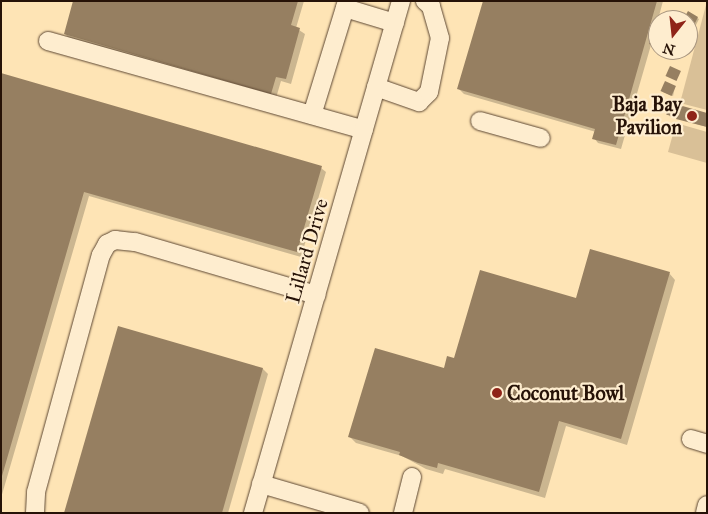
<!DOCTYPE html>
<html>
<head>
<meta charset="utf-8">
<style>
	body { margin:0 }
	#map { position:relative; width:708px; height:514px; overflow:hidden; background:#fee4b5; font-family:"IM FELL Great Primer",serif }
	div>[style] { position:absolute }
	.green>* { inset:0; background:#d9c097 }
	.shadow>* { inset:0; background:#0003 }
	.building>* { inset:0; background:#967f61; transform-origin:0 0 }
	.roads { filter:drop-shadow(0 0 1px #5c4632) drop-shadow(0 0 1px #5c4632) }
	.minor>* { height:18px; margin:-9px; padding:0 9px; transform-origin:9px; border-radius:9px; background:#feedcf }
	.dots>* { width:14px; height:14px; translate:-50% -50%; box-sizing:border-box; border:2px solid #feedcf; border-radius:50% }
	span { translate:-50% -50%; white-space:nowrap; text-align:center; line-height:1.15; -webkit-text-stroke:4.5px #feedcf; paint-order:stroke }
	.poi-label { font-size:20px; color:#261207; font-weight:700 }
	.right { translate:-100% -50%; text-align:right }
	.left { translate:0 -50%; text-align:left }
	.street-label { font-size:20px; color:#261207 }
	.frame { position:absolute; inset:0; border:2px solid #261207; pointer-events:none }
	.north { position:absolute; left:648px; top:10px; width:50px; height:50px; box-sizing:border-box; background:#feedcf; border:1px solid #a8957f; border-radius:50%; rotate:196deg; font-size:14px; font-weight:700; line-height:20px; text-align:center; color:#261207 }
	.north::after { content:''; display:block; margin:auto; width:18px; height:22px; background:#8f2418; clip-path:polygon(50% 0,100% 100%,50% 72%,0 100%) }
</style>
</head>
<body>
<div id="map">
	<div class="green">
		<i style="clip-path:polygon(706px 5px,707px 5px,707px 110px,680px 103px)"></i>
		<i style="clip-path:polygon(676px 123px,707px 132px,707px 163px,668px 152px)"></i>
	</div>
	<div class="shadow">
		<i style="clip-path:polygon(75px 1px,304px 1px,296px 28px,305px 34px,291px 84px,281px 81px,276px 98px,70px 39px,65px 34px)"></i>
		<i style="clip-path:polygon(484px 1px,663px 1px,654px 35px,658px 36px,657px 47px,651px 45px,621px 149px,598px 143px,594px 138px,596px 132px,464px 94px,459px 89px)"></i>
		<i style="clip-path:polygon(688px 13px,699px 19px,695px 27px,685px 20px)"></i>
		<i style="clip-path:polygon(688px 30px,694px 34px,690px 41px,688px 40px)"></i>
		<i style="clip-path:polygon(688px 46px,690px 48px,686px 56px,676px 51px,688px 50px)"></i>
		<i style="clip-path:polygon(1px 75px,321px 168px,326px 172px,301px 257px,89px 196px,1px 498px)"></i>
		<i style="clip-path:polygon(675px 87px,673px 96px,663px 92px)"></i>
		<i style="clip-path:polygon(676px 107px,707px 114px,707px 127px,669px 116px)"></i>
		<i style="clip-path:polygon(669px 273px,675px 280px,627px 445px,566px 426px,545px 498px,445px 469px,443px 474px,426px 469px,402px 456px,356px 443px,349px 436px,455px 360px,576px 300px)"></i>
		<i style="clip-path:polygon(119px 327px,263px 369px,268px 374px,228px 513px,66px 513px)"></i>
	</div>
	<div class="building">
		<i style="clip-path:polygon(73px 1px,298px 1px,291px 25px,300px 28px,286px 79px,276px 77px,271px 94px,64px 34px)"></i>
		<i style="clip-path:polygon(483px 1px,657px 1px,616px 145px,592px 139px,595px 129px,457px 89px)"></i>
		<i style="clip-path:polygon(688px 11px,698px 17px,693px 27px,688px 24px,688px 20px,683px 20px)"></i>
		<i style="clip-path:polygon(652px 33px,658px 35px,656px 47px,649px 44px)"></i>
		<i style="left:670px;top:66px;width:12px;height:11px;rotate:24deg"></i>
		<i style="clip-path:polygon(1px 73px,322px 166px,297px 252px,84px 192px,2px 476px)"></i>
		<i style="left:665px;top:81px;width:12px;height:11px;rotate:24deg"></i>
		<i style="left:669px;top:104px;width:8px;height:11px;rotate:14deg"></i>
		<i style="clip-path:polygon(679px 105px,707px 113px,707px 127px,676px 119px)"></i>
		<i style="clip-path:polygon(590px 249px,670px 272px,621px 439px,559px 421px,539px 492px,438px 463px,437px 468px,418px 463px,399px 455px,400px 452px,348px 437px,375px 348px,444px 368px,447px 356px,454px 358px,480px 270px,576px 298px)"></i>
		<i style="clip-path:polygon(118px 326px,263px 368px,222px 513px,64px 513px)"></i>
	</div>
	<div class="roads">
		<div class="minor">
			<i style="left:345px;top:8px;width:52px;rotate:16.7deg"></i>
			<i style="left:48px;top:41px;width:328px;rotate:15.7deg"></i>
			<i style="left:376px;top:87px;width:46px;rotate:19.2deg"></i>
			<i style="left:419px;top:102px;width:14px;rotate:-45deg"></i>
			<i style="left:429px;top:92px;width:55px;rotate:-78.5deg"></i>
			<i style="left:440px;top:38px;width:33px;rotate:-106deg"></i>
			<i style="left:431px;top:6px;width:8px;rotate:-140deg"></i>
			<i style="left:312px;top:115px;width:119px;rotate:-72.9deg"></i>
			<i style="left:480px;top:121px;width:63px;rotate:15.6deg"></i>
			<i style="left:691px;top:439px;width:17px;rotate:17deg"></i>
			<i style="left:261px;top:484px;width:103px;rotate:16.3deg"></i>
			<i style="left:35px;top:513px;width:21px;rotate:-87deg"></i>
			<i style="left:36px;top:492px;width:246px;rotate:-74.7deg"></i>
			<i style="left:101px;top:255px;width:13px;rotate:-61deg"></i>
			<i style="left:107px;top:244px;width:9px;rotate:-27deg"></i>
			<i style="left:115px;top:240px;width:20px;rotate:6deg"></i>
			<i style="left:135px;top:242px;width:189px;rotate:16.3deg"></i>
			<i style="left:253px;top:513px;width:533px;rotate:-73.88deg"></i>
			<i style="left:403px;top:513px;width:37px;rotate:-76deg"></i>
			<i style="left:705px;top:513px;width:8px;rotate:-76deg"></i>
		</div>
	</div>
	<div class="dots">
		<i style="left:692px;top:116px;background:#8f2418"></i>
		<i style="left:497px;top:393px;background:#8f2418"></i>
	</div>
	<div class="poi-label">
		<span class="right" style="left:682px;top:116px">Baja Bay<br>Pavilion</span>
		<span class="left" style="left:507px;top:393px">Coconut Bowl</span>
	</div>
	<div class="street-label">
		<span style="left:307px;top:251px;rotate:-74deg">Lillard Drive</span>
	</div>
	<div class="frame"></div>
	<div class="north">N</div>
</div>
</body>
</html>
